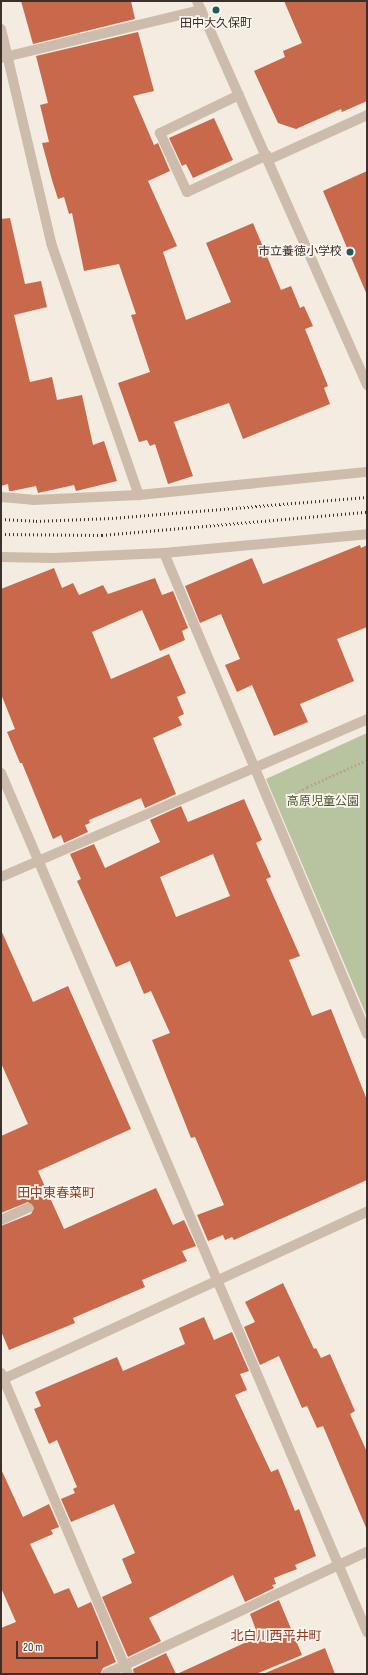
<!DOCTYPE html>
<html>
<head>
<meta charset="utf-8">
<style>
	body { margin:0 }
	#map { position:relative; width:368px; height:1675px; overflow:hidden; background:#f4ebe1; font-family:"Sofia Sans Condensed","Noto Sans JP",sans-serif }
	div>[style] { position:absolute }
	.green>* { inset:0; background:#b8c4a0 }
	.building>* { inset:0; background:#c8694b }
	.path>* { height:2.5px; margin-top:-1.25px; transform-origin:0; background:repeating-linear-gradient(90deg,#b9a596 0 2px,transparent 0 4px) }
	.service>* { height:10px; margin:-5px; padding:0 5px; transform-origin:5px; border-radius:5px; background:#cdbbac }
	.minor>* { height:10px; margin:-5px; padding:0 5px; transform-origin:5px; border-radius:5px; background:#cdbbac }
	.tertiary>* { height:10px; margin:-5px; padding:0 5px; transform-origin:5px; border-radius:5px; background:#cdbbac }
	.rail>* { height:3px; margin-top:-1.5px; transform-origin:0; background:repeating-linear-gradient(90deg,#3b302b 0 1px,transparent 0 4px) }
	.dots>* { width:11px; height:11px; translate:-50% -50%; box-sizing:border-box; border:2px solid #fbf5ee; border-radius:50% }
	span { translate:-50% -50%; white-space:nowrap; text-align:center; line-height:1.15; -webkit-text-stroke:3.5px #fbf5ee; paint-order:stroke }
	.poi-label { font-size:12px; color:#3b302b }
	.right { translate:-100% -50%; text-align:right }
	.park-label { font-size:12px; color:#4a5a2e }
	.neighbourhood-label { font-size:13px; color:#8c3b22 }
	.frame { position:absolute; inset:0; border:2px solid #3b302b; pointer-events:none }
	.scale { position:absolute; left:16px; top:1641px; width:82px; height:18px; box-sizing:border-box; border:2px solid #3b302b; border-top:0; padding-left:5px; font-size:12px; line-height:14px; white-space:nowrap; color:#3b302b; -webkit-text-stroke:3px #fbf5ee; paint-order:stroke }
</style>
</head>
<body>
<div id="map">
	<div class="green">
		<i style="clip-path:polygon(367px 733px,367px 1017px,266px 779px)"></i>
	</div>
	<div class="building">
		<i style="clip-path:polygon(21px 1px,131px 1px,135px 19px,33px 44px)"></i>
		<i style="clip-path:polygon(284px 1px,367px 1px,367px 101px,342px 112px,341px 109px,296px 129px,278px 123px,254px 71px,285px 57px,283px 51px,302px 43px)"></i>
		<i style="clip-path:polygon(138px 32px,154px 91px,133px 96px,154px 145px,158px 143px,170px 171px,148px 181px,177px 246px,163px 252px,186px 320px,231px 302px,206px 243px,253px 223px,281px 290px,291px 286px,300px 308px,304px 306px,313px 326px,305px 329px,328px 386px,324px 388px,330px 404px,243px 439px,229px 403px,174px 422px,193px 476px,168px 484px,155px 444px,150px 446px,147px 440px,139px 442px,118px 383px,150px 372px,131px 315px,136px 314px,119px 264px,84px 271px,72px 213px,69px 214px,64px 197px,58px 199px,52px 180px,42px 143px,49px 142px,40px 105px,48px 103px,36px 56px)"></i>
		<i style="clip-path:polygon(214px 118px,233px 160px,193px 178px,186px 164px,182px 166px,169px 138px)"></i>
		<i style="clip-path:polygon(367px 171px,367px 295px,323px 191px)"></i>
		<i style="clip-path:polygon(10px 218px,25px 284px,41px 281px,47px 307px,14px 315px,30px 382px,52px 377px,57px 400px,82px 395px,93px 445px,104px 441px,117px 481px,76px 491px,74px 485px,38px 493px,36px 486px,12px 491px,9px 491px,8px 484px,1px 486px,1px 219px)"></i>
		<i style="clip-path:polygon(360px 545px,361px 548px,367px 545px,367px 627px,337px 639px,354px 681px,300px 704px,308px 722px,274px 736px,252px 685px,237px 692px,225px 665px,240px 659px,221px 614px,200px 623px,185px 586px,252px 558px,263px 584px)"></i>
		<i style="clip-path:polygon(54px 568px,62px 588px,73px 583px,79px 595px,103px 585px,108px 594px,155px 578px,162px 595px,173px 591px,188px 628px,182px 631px,185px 640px,160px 651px,142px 610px,92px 632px,111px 679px,169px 654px,186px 693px,177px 697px,184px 714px,178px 717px,182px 725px,153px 738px,176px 794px,145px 808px,141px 798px,89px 820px,90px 823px,85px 825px,88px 832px,64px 843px,61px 835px,53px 839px,22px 763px,20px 763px,7px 732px,15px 729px,1px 694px,1px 589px)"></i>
		<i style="clip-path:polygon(evenodd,244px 799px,262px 840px,256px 843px,271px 877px,266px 879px,300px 956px,289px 960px,312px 1016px,331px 1009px,367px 1100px,367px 1180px,234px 1240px,232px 1237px,225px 1240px,223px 1235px,208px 1241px,197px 1215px,224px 1205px,195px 1137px,191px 1138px,152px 1040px,170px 1033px,151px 991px,144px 994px,130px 961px,116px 967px,77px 881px,81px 879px,70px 854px,94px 844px,105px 868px,160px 842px,150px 820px,181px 806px,188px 822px,244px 799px,213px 854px,230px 896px,176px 917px,160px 877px,213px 854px)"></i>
		<i style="clip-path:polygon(1px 930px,33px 1002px,68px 986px,131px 1129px,38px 1171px,64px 1229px,156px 1188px,173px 1225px,184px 1220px,196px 1246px,182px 1251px,187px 1261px,142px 1280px,145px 1287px,73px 1318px,75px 1323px,9px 1350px,1px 1331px,1px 1226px,31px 1214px,34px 1208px,28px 1202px,1px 1213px,1px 1136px,28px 1124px,1px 1063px)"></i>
		<i style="clip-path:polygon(283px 1283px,314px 1349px,316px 1348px,321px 1358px,330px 1354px,355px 1411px,350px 1414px,367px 1452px,367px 1530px,323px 1426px,317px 1428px,307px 1406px,302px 1408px,279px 1356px,260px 1365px,244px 1327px,255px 1322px,245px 1302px)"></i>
		<i style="clip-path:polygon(204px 1317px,214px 1340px,232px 1332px,249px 1371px,240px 1374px,247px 1390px,235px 1395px,271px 1472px,278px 1469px,295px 1511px,299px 1509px,316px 1556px,295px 1565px,297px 1569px,274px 1578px,276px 1584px,272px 1585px,274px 1588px,245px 1602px,233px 1575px,149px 1618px,161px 1641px,128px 1657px,102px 1597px,132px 1583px,122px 1559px,135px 1553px,114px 1504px,71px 1522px,61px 1499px,75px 1493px,73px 1489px,77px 1487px,57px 1440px,49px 1444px,34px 1409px,41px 1406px,35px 1392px,117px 1357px,123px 1371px,185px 1344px,179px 1328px)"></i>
		<i style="clip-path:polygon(1px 1469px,23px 1517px,49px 1504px,59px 1527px,51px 1530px,53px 1534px,30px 1544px,54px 1594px,69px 1588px,78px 1608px,91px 1602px,116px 1662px,103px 1668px,100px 1674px,1px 1674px,1px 1628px,16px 1622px,1px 1588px)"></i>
		<i style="clip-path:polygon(279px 1600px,302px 1655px,256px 1674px,177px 1674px,251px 1640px,248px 1633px,256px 1630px,250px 1614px)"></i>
		<i style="clip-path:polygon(325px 1648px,335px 1674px,263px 1674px)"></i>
		<i style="clip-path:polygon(166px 1653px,176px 1674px,134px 1674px,133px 1669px)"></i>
	</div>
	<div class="path">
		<i style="left:292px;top:804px;width:10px;rotate:-73deg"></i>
		<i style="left:295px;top:794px;width:14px;rotate:-30deg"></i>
		<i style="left:307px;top:787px;width:66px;rotate:-24.2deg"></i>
	</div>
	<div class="service">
		<i style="left:239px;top:95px;width:88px;rotate:154.3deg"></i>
		<i style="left:160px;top:133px;width:65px;rotate:65.4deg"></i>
		<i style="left:187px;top:192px;width:88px;rotate:-24.8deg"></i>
		<i style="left:1px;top:1220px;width:30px;rotate:-24deg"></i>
	</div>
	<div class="minor">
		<i style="left:1px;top:29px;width:220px;rotate:76.8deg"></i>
		<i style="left:51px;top:243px;width:267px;rotate:70.8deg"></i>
		<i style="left:1px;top:58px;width:206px;rotate:-13.5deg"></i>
		<i style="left:268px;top:160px;width:109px;rotate:-24.4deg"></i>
		<i style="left:1px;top:497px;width:32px;rotate:5deg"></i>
		<i style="left:33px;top:500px;width:106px;rotate:-2.7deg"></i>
		<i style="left:139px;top:495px;width:229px;rotate:-5.8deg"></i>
		<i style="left:164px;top:553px;width:522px;rotate:67.12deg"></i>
		<i style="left:1px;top:557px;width:53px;rotate:1.1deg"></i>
		<i style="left:54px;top:558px;width:110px;rotate:-2.6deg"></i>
		<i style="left:164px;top:553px;width:204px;rotate:-5.3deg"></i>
		<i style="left:1px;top:773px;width:934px;rotate:66.92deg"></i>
		<i style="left:1px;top:877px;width:399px;rotate:-23.3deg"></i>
		<i style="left:1px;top:1373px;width:327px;rotate:67.1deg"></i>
		<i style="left:106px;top:1674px;width:288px;rotate:-25.1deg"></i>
	</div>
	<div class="tertiary">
		<i style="left:197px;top:1px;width:420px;rotate:66.1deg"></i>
		<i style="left:1px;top:1380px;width:403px;rotate:-24.7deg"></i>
	</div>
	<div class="rail">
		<i style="left:1px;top:519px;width:35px;rotate:3deg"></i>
		<i style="left:36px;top:521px;width:76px;rotate:-2.3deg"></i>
		<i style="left:112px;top:518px;width:256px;rotate:-4.7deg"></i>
		<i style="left:1px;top:534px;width:101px;rotate:0.6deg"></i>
		<i style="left:102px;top:535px;width:266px;rotate:-5deg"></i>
	</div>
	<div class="dots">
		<i style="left:216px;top:10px;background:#1f5a5e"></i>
		<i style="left:350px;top:252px;background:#1f5a5e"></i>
	</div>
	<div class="poi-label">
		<span style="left:216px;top:24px">田中大久保町</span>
		<span class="right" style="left:342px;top:252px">市立養徳小学校</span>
	</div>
	<div class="park-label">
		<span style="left:323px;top:802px">高原児童公園</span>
	</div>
	<div class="neighbourhood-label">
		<span style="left:56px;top:1193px">田中東春菜町</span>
		<span style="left:276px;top:1636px">北白川西平井町</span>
	</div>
	<div class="frame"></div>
	<div class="scale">20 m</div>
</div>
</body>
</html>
